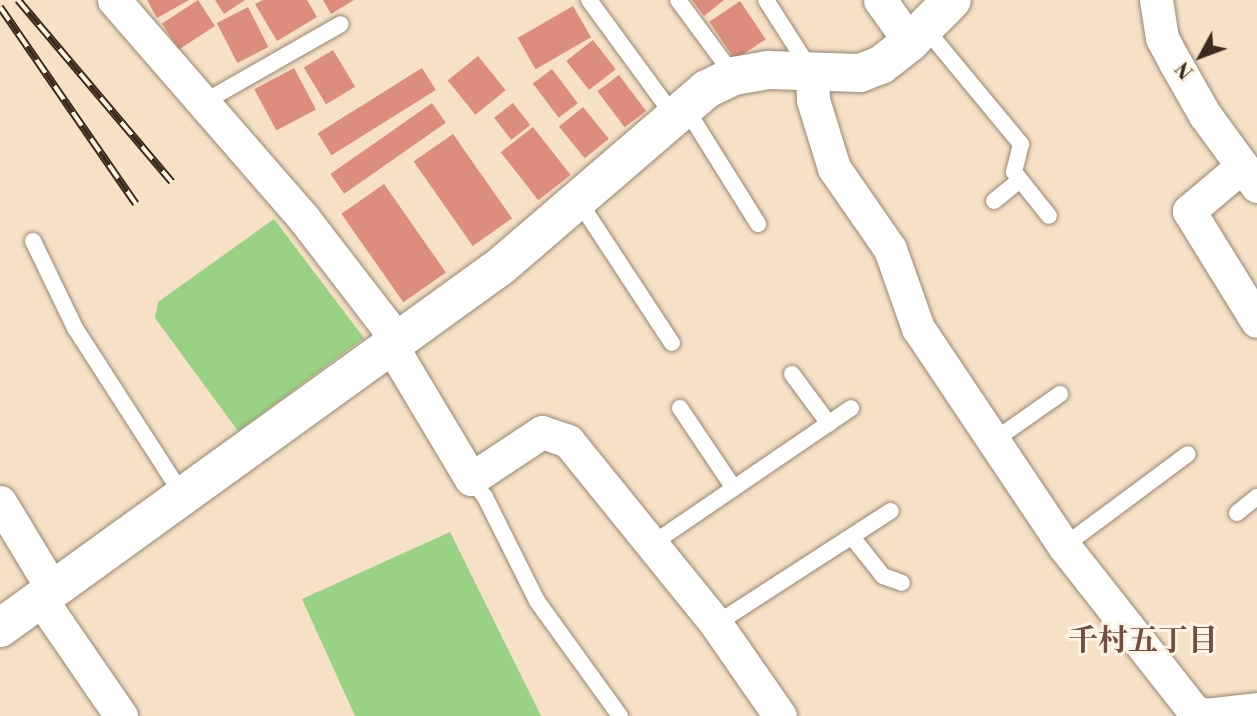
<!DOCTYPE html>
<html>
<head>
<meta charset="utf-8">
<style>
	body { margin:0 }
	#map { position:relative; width:1257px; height:716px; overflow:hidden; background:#f6e1c6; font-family:"Libre Bodoni","Noto Serif JP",serif }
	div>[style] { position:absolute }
	.green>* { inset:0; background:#99d284 }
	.building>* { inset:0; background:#dd8d7c; transform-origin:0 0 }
	.roads { filter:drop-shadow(0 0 2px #988672) drop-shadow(0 0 2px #988672) }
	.service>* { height:16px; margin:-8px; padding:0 8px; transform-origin:8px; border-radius:8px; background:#fff }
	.minor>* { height:33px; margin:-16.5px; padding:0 16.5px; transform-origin:16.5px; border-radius:16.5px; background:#fff }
	.tertiary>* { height:38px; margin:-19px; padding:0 19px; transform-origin:19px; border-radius:19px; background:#fff }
	.rail>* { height:8px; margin-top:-4px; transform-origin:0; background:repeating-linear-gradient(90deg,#fcf5e5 0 16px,#3b2a1e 0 32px); box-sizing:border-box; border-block:2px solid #3b2a1e }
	span { translate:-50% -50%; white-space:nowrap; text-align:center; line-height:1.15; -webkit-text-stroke:6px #fcf5e5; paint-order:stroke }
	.neighbourhood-label { font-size:30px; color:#744d3f; font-weight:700 }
	.north { position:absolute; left:1166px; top:21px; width:70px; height:70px; -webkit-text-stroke:5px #fcf5e5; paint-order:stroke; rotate:229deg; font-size:19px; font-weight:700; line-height:28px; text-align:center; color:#3b2a1e }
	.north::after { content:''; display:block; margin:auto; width:24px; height:32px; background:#3b2a1e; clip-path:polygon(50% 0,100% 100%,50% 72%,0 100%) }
</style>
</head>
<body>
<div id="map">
	<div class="green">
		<i style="clip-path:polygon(274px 219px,364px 338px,238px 431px,155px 318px,158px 302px)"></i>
		<i style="clip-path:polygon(450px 532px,541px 716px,355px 716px,302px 599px)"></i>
	</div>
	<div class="building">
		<i style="clip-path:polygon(147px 0,189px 0,157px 18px)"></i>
		<i style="left:198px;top:0;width:31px;height:43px;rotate:57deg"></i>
		<i style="clip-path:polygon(215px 0,245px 0,224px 14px)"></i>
		<i style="clip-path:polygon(263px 0,307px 0,317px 17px,277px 41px,255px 4px)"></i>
		<i style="clip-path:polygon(323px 0,354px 0,331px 14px)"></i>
		<i style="clip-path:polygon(692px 0,724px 0,704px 16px)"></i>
		<i style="left:740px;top:1px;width:46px;height:37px;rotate:56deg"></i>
		<i style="left:573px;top:6px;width:36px;height:64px;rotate:60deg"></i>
		<i style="left:248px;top:7px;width:45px;height:35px;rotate:63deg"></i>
		<i style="left:593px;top:40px;width:37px;height:34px;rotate:52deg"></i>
		<i style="left:333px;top:50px;width:43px;height:34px;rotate:59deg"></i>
		<i style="left:478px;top:56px;width:44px;height:39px;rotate:51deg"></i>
		<i style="left:294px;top:68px;width:47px;height:45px;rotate:62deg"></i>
		<i style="left:422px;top:68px;width:26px;height:123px;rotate:58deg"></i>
		<i style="left:552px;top:69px;width:43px;height:24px;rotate:53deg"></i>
		<i style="left:619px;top:75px;width:45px;height:27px;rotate:53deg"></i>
		<i style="left:432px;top:103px;width:24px;height:124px;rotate:55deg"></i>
		<i style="left:513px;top:103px;width:28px;height:24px;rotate:52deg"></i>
		<i style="left:583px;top:107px;width:41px;height:31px;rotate:51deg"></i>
		<i style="left:533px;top:127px;width:61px;height:41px;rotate:52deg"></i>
		<i style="left:453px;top:134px;width:103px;height:48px;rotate:55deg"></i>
		<i style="left:384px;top:184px;width:108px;height:52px;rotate:55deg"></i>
	</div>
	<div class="roads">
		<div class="service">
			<i style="left:589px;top:0;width:144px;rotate:53.8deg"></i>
			<i style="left:678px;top:0;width:94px;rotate:53.6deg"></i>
			<i style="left:766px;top:0;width:82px;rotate:57.5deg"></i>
			<i style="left:925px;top:28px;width:151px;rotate:50.4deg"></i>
			<i style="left:1021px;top:144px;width:29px;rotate:104deg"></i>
			<i style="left:1014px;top:172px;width:56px;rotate:51.5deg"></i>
			<i style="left:206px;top:101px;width:155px;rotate:-29.7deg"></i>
			<i style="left:685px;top:107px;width:138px;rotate:58deg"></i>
			<i style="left:578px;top:200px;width:171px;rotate:56.7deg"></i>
			<i style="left:994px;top:201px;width:33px;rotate:-39deg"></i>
			<i style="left:33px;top:241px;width:97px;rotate:64.2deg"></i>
			<i style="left:75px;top:328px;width:197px;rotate:57.2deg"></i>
			<i style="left:792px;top:374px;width:62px;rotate:53.5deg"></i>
			<i style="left:680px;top:408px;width:95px;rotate:56.1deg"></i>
			<i style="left:993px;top:441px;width:82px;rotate:-35deg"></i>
			<i style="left:471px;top:479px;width:23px;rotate:52deg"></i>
			<i style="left:485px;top:497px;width:116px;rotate:63.4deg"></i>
			<i style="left:537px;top:601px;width:142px;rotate:54.2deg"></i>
			<i style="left:1237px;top:513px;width:26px;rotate:-39deg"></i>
			<i style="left:852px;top:537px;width:50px;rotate:51.5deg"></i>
			<i style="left:883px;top:576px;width:20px;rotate:20deg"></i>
			<i style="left:652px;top:544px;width:241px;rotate:-34.3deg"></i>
			<i style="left:1064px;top:546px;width:154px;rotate:-36.6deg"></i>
			<i style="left:716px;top:624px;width:208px;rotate:-32.9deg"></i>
		</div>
		<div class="minor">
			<i style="left:114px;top:0;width:291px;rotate:49deg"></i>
			<i style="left:305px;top:220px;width:133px;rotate:52.4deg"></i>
			<i style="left:386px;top:325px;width:40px;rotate:68deg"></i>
			<i style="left:401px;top:362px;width:136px;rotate:59.1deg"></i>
			<i style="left:471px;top:479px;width:85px;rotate:-33.5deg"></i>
			<i style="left:542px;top:432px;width:28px;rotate:19deg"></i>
			<i style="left:568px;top:441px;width:235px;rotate:51deg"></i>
			<i style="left:716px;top:624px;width:112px;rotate:55.2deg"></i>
			<i style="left:880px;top:0;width:52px;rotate:54.5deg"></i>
			<i style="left:1156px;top:0;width:38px;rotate:81deg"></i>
			<i style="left:1162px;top:38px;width:30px;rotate:62deg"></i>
			<i style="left:1176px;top:64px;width:59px;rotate:60.4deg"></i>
			<i style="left:1205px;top:115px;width:88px;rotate:53.8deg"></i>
			<i style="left:812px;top:72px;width:28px;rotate:88deg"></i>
			<i style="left:813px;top:100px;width:71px;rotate:72.8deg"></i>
			<i style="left:834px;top:168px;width:98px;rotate:55.3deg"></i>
			<i style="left:890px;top:249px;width:84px;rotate:70.5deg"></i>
			<i style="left:918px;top:328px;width:262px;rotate:56.2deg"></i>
			<i style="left:1064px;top:546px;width:210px;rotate:51.8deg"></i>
			<i style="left:1194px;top:711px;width:12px;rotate:20deg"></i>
			<i style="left:1205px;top:715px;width:52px;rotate:-6.6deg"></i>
			<i style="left:1241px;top:167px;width:68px;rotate:139.8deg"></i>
			<i style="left:1189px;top:211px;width:129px;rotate:58.3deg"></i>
			<i style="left:0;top:502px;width:103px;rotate:58.9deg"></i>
			<i style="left:40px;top:598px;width:143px;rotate:55.5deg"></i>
		</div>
		<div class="tertiary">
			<i style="left:0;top:628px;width:618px;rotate:-35.85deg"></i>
			<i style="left:501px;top:266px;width:272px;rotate:-40.7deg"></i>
			<i style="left:707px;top:89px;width:30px;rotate:-26deg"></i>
			<i style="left:734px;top:76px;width:36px;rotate:-10deg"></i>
			<i style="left:769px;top:70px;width:91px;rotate:1.9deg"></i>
			<i style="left:860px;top:73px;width:22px;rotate:-21deg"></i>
			<i style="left:881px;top:65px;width:37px;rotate:-38deg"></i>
			<i style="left:910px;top:42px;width:59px;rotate:-45deg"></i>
		</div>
	</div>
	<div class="rail">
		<i style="left:18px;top:0;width:238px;rotate:49.8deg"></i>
		<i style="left:0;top:7px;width:239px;rotate:55.4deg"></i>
	</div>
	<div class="neighbourhood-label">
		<span style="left:1143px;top:641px">千村五丁目</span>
	</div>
	<div class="north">N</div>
</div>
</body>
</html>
